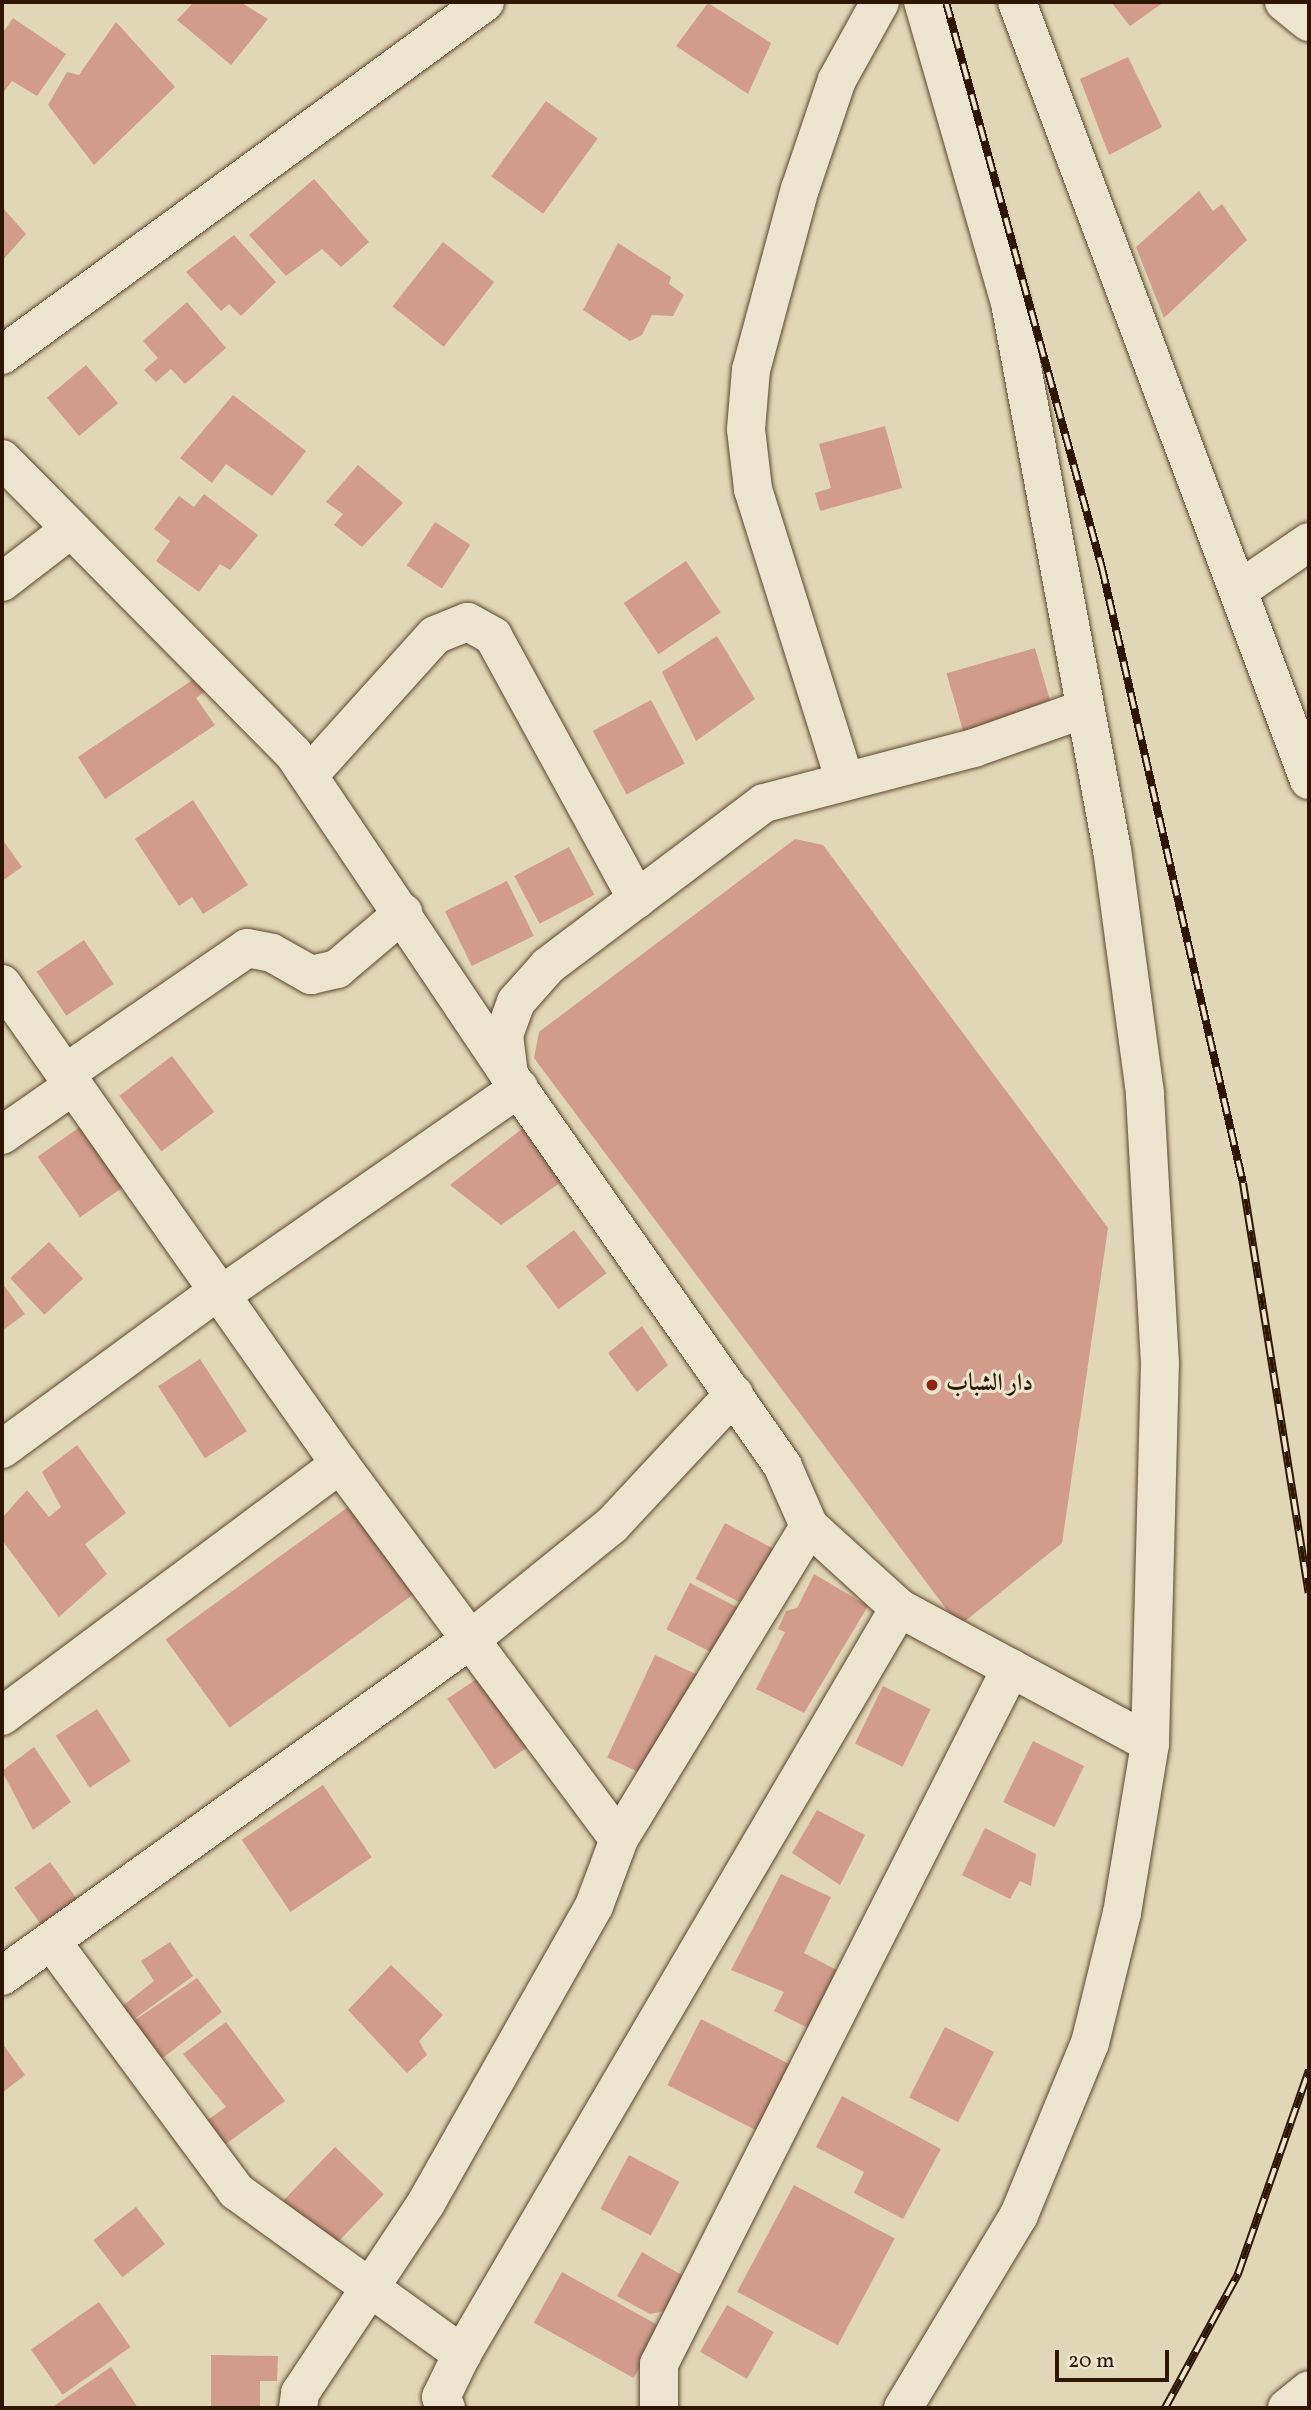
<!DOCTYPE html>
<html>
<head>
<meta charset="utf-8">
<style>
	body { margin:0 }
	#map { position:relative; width:1311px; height:2410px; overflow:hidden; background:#e1d6b5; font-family:Vollkorn,Amiri,serif }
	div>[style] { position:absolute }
	.building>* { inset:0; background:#d19c8b; transform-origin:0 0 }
	.roads { filter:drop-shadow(0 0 2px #5c462f) drop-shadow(0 0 2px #5c462f) }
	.street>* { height:38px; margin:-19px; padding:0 19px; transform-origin:19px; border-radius:19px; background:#ece4cf }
	.secondary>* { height:38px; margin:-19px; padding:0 19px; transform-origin:19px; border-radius:19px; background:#ece4cf }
	.rail>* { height:8px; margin-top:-4px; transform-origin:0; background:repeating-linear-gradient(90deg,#ece4cf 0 16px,#2f1602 0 32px); box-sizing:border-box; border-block:2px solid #2f1602 }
	.dots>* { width:19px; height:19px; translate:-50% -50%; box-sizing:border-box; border:4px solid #ece4cf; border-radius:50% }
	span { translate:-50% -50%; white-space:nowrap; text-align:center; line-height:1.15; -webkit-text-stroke:6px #ece4cf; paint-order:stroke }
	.poi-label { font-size:24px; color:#2f1602; font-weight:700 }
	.left { translate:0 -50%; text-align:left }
	.frame { position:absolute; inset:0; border:4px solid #2f1602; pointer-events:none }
	.scale { position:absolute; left:1055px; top:2350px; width:114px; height:32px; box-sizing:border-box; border:4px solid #2f1602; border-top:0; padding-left:9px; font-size:21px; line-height:24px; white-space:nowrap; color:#2f1602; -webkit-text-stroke:5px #ece4cf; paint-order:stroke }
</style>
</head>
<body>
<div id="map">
	<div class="building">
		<i style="clip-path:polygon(194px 2px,240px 2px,268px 19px,231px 65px,177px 20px)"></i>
		<i style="clip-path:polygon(1111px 2px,1164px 2px,1130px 26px)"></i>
		<i style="clip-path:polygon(708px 3px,771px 43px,748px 94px,676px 46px)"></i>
		<i style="clip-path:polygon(13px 18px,66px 54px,37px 96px,12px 81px,2px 94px,2px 34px)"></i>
		<i style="clip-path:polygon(116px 22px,175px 87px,94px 165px,48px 105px,67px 72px,79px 75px)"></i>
		<i style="clip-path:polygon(1128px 57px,1162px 127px,1109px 155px,1080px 79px)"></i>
		<i style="left:546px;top:101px;width:64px;height:93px;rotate:36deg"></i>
		<i style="clip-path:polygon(314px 179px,369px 242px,341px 267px,322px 249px,286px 276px,249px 235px)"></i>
		<i style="clip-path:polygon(1199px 191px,1213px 211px,1222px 204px,1247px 240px,1164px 318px,1136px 247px)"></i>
		<i style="clip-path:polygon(2px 207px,26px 234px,2px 261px)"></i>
		<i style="clip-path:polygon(234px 235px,276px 282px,241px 316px,229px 304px,221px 311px,186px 272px)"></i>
		<i style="left:443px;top:242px;width:65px;height:82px;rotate:38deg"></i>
		<i style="clip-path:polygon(618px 243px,671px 277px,669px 284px,684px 295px,673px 316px,652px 315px,642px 335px,630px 341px,583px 310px)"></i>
		<i style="clip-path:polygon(187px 302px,226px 348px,185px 384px,171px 369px,156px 382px,144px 370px,158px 358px,143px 341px)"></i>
		<i style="left:86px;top:365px;width:50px;height:51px;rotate:50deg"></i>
		<i style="clip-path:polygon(233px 395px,306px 451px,272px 496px,226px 464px,212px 483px,180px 458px)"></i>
		<i style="clip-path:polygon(885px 426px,902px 488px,820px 511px,815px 493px,831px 488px,819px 444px)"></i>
		<i style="clip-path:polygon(358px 465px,403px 503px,362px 547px,334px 525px,343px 514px,326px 502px)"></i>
		<i style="clip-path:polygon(204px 494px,258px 535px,230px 570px,220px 564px,199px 592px,156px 561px,170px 541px,154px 529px,179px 496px,194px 507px)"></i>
		<i style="left:435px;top:522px;width:42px;height:52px;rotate:33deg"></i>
		<i style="left:686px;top:561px;width:62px;height:75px;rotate:56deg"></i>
		<i style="clip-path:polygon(717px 636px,755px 699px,696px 741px,662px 672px)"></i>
		<i style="left:1035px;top:648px;width:66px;height:92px;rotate:74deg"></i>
		<i style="clip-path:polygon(200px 675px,210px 688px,196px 698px,215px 725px,105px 799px,78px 757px)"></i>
		<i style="left:651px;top:700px;width:72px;height:66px;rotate:62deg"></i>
		<i style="clip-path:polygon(193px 800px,248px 885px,203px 914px,192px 897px,179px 906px,135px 839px)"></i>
		<i style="clip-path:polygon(2px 839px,22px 867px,2px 881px)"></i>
		<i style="clip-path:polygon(795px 839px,823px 845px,1108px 1228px,1062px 1543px,959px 1626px,534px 1058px,539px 1032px)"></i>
		<i style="left:569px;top:847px;width:54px;height:62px;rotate:62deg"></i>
		<i style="left:507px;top:881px;width:61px;height:69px;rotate:64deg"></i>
		<i style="left:84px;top:940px;width:53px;height:57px;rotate:56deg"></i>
		<i style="left:172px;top:1056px;width:70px;height:66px;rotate:53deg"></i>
		<i style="left:90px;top:1120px;width:74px;height:64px;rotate:55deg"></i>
		<i style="clip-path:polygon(523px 1128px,561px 1182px,501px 1225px,450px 1185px)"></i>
		<i style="left:574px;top:1230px;width:54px;height:60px;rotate:53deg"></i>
		<i style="left:49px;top:1242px;width:50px;height:53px;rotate:47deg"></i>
		<i style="clip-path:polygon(2px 1283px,25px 1314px,2px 1331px)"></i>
		<i style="clip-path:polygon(642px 1326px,668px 1365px,637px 1392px,608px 1353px)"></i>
		<i style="left:200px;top:1359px;width:86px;height:50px;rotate:57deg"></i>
		<i style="clip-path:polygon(77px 1445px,126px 1513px,85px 1544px,107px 1574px,59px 1617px,2px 1540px,2px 1518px,27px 1490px,49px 1517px,61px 1507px,42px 1472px)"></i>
		<i style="left:359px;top:1499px;width:109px;height:239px;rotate:54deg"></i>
		<i style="left:725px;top:1523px;width:55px;height:63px;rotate:28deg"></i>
		<i style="clip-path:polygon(814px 1574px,868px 1606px,804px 1713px,756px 1689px,785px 1632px,778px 1629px,786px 1611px,797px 1608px)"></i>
		<i style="left:690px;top:1583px;width:57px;height:52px;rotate:27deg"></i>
		<i style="left:655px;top:1655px;width:52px;height:113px;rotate:25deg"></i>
		<i style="left:487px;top:1672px;width:85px;height:48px;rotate:56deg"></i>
		<i style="left:883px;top:1686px;width:53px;height:64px;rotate:26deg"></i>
		<i style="left:97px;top:1709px;width:62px;height:49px;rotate:57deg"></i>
		<i style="left:1033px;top:1741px;width:57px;height:68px;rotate:26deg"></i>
		<i style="clip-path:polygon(34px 1747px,71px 1802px,33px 1830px,2px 1771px)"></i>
		<i style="left:323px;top:1785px;width:87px;height:98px;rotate:56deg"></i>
		<i style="clip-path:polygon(817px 1810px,865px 1835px,840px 1885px,792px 1853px)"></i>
		<i style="clip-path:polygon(985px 1828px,1036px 1854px,1031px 1886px,1020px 1881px,1010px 1899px,962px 1875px)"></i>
		<i style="left:50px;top:1862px;width:57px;height:44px;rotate:54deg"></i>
		<i style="clip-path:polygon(781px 1874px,831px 1897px,804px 1953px,850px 1977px,820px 2034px,774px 2011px,784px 1992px,731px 1970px)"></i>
		<i style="clip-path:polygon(170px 1942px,193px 1976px,129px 2023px,120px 2008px,154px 1981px,141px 1961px)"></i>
		<i style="clip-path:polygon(391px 1965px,443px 2015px,419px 2041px,427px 2055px,407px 2073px,348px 2010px)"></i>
		<i style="clip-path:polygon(197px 1978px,222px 2012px,155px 2064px,129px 2024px)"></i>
		<i style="left:701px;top:2019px;width:111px;height:74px;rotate:27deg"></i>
		<i style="clip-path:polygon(226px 2022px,285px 2101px,219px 2149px,202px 2124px,226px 2107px,183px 2054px)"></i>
		<i style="left:945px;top:2027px;width:55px;height:79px;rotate:27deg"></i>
		<i style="clip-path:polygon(2px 2043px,25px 2075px,2px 2093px)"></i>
		<i style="clip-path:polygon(842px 2096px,941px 2149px,903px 2219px,854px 2193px,864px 2172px,816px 2147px)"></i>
		<i style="left:335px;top:2147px;width:68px;height:76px;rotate:44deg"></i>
		<i style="left:629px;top:2155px;width:57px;height:61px;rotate:28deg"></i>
		<i style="left:794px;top:2185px;width:114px;height:121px;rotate:28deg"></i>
		<i style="left:136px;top:2207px;width:47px;height:54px;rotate:52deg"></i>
		<i style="clip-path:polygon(642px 2252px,687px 2278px,669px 2310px,650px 2314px,617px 2296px)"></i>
		<i style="left:562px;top:2272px;width:114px;height:58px;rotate:29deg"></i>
		<i style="left:99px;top:2302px;width:55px;height:83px;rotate:55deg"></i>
		<i style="left:727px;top:2305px;width:54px;height:54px;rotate:30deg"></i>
		<i style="clip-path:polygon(211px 2355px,278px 2356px,277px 2381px,260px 2381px,260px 2408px,211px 2408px)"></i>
		<i style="clip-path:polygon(111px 2367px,138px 2408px,51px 2408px)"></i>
	</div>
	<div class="roads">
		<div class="street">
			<i style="left:1284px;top:2px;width:32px;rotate:39deg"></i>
			<i style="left:2px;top:355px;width:598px;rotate:-36.16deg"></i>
			<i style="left:2px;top:459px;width:414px;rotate:45.3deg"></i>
			<i style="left:293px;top:753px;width:386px;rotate:56.1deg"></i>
			<i style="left:2px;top:582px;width:82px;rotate:-37.6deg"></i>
			<i style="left:1239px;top:590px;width:85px;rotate:-34.4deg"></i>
			<i style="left:1084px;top:709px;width:117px;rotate:160.5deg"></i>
			<i style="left:974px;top:748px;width:217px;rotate:165.3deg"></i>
			<i style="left:764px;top:803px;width:271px;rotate:143deg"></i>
			<i style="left:548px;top:966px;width:48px;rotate:131.6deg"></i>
			<i style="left:516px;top:1002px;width:35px;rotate:110deg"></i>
			<i style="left:504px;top:1035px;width:40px;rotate:82.9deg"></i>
			<i style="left:509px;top:1075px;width:478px;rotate:55deg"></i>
			<i style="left:783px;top:1467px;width:64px;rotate:66.2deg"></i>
			<i style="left:809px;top:1526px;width:122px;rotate:42.3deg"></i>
			<i style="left:899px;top:1608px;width:285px;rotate:28.3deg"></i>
			<i style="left:309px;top:775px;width:188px;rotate:-48deg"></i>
			<i style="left:435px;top:635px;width:35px;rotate:-22deg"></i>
			<i style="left:468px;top:622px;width:29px;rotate:29deg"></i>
			<i style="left:493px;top:636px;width:300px;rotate:61.3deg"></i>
			<i style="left:844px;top:778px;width:303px;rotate:-107.5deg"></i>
			<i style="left:753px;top:489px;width:60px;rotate:-96.7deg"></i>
			<i style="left:746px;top:429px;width:59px;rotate:-85.2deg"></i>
			<i style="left:751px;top:370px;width:188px;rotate:-74.9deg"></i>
			<i style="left:800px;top:189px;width:115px;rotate:-71.3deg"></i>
			<i style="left:837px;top:80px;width:89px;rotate:-61.1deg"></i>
			<i style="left:2px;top:984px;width:587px;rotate:54.85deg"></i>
			<i style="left:340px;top:1464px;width:467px;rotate:53.4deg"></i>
			<i style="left:66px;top:1073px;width:220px;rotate:-34.6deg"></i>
			<i style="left:247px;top:948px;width:25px;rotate:11deg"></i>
			<i style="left:272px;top:953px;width:45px;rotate:29.4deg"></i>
			<i style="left:311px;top:975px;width:27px;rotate:-13deg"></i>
			<i style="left:337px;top:969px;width:87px;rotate:-40.3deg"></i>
			<i style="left:2px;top:1135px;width:88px;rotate:-34.8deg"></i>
			<i style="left:221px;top:1295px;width:363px;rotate:-34.8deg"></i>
			<i style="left:2px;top:1449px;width:268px;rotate:-36.2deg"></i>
			<i style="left:2px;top:1716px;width:422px;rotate:-36.7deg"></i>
			<i style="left:52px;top:1942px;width:310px;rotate:53.5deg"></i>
			<i style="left:236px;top:2191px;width:279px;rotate:35.8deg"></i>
			<i style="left:2px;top:1976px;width:576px;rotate:-35.68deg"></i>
			<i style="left:470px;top:1640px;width:183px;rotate:-39deg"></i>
			<i style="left:612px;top:1525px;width:179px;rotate:-47deg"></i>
			<i style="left:298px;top:2408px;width:15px;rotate:-82deg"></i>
			<i style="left:300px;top:2393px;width:228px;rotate:-56.4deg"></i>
			<i style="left:426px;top:2203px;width:341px;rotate:-60.5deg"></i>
			<i style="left:594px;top:1906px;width:72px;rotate:-69.5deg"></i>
			<i style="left:619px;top:1839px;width:366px;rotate:-58.7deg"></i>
			<i style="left:446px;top:2408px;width:12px;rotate:-114deg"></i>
			<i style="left:441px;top:2397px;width:48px;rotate:-64deg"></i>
			<i style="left:462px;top:2354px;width:865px;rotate:-59.64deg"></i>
			<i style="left:659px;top:2408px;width:44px;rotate:-90deg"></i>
			<i style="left:659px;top:2364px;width:780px;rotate:-63.17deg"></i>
			<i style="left:1287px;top:2408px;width:28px;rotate:-39deg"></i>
		</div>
		<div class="secondary">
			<i style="left:1017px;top:2px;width:831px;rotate:69.43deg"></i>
			<i style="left:903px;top:2408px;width:225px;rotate:-59deg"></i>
			<i style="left:1019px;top:2215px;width:186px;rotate:-67.6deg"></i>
			<i style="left:1090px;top:2043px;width:134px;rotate:-76.2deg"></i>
			<i style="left:1122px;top:1913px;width:172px;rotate:-80.6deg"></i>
			<i style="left:1150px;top:1743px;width:379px;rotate:-88.5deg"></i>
			<i style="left:1160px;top:1364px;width:271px;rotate:-93.2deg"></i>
			<i style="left:1145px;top:1093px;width:245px;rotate:-97.7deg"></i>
			<i style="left:1112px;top:850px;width:556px;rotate:-100.56deg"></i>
			<i style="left:1010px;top:303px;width:313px;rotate:-106.1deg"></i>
		</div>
	</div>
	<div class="rail">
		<i style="left:946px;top:2px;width:587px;rotate:74.59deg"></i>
		<i style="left:1102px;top:568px;width:631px;rotate:77.09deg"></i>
		<i style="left:1243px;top:1183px;width:415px;rotate:80.9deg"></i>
		<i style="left:1165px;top:2408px;width:153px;rotate:-61.4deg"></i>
		<i style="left:1238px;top:2274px;width:216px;rotate:-70.8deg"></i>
	</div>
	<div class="dots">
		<i style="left:932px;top:1385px;background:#8f2418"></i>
	</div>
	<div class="poi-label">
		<span class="left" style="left:946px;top:1385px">دار الشباب</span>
	</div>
	<div class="frame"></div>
	<div class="scale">20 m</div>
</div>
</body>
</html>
